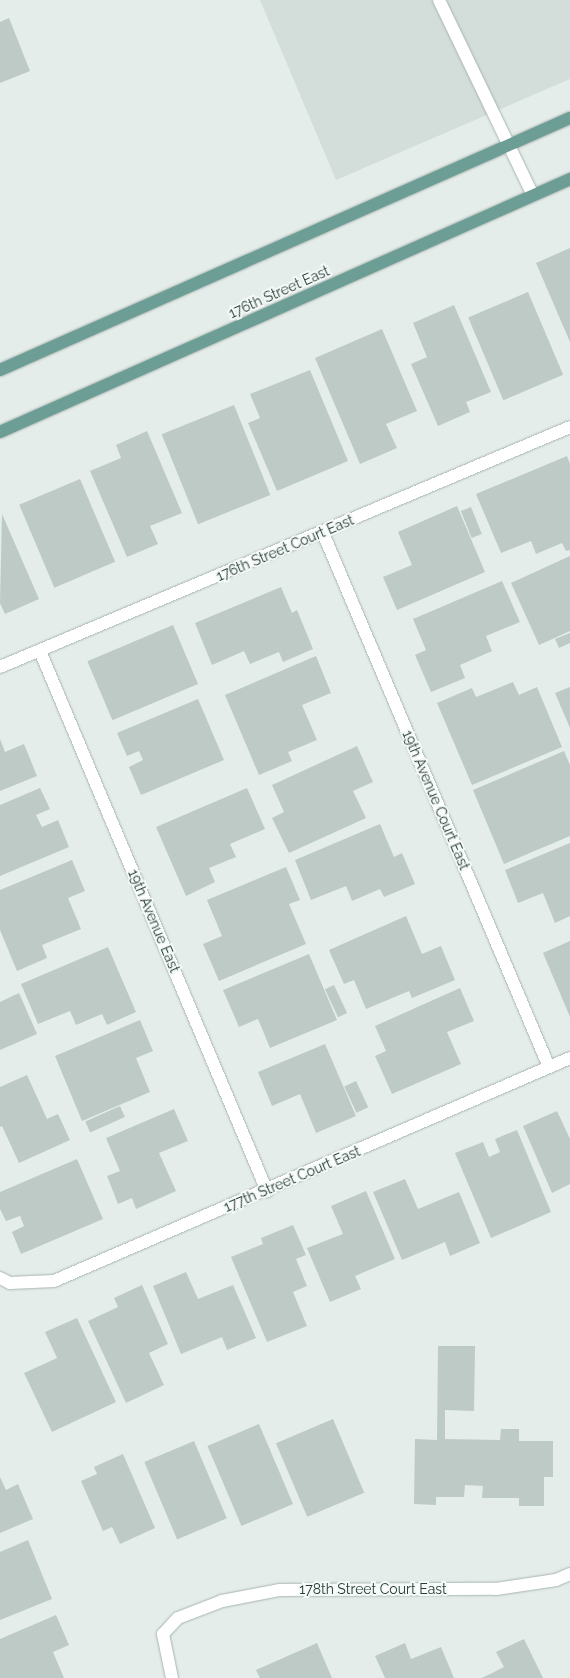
<!DOCTYPE html>
<html>
<head>
<meta charset="utf-8">
<style>
	body { margin:0 }
	#map { position:relative; width:570px; height:1678px; overflow:hidden; background:#e5edea; font-family:Raleway,sans-serif }
	div>[style] { position:absolute }
	.built>* { inset:0; background:#d3ddd9 }
	.building>* { inset:0; background:#bdcac6; transform-origin:0 0 }
	.roads { filter:drop-shadow(0 0 1px #a8b5b1) drop-shadow(0 0 1px #a8b5b1) }
	.service>* { height:12px; margin:-6px; padding:0 6px; transform-origin:6px; border-radius:6px; background:#fff }
	.minor>* { height:12px; margin:-6px; padding:0 6px; transform-origin:6px; border-radius:6px; background:#fff }
	.primary>* { height:12px; margin:-6px; padding:0 6px; transform-origin:6px; border-radius:6px; background:#6d9e95 }
	span { translate:-50% -50%; white-space:nowrap; text-align:center; line-height:1.15; -webkit-text-stroke:4px #f5f9f7; paint-order:stroke }
	.street-label { font-size:14px; color:#253d38 }
</style>
</head>
<body>
<div id="map">
	<div class="built">
		<i style="clip-path:polygon(260px 0,570px 0,570px 79px,336px 180px)"></i>
	</div>
	<div class="building">
		<i style="clip-path:polygon(9px 18px,30px 71px,0 83px,0 22px)"></i>
		<i style="clip-path:polygon(570px 248px,570px 342px,536px 263px)"></i>
		<i style="left:528px;top:292px;width:90px;height:65px;rotate:67deg"></i>
		<i style="clip-path:polygon(454px 305px,491px 392px,466px 402px,470px 412px,438px 426px,411px 364px,427px 357px,413px 323px)"></i>
		<i style="clip-path:polygon(382px 329px,417px 411px,386px 424px,397px 448px,360px 464px,315px 358px)"></i>
		<i style="clip-path:polygon(310px 370px,348px 461px,277px 491px,248px 423px,260px 418px,250px 394px)"></i>
		<i style="left:234px;top:405px;width:97px;height:78px;rotate:68deg"></i>
		<i style="clip-path:polygon(147px 431px,182px 513px,150px 526px,158px 544px,127px 557px,90px 471px,121px 458px,116px 445px)"></i>
		<i style="clip-path:polygon(567px 456px,570px 464px,570px 550px,566px 551px,562px 543px,536px 554px,531px 541px,501px 553px,476px 494px)"></i>
		<i style="left:80px;top:479px;width:90px;height:66px;rotate:67deg"></i>
		<i style="clip-path:polygon(457px 506px,485px 572px,397px 610px,383px 577px,412px 565px,398px 532px)"></i>
		<i style="left:471px;top:507px;width:29px;height:11px;rotate:68deg"></i>
		<i style="clip-path:polygon(2px 514px,39px 599px,5px 614px,0 603px)"></i>
		<i style="clip-path:polygon(570px 556px,570px 631px,539px 645px,511px 583px)"></i>
		<i style="clip-path:polygon(502px 581px,520px 622px,486px 636px,492px 651px,460px 665px,465px 678px,431px 692px,415px 655px,426px 650px,413px 619px)"></i>
		<i style="clip-path:polygon(281px 587px,292px 613px,297px 610px,313px 649px,283px 662px,279px 652px,250px 664px,244px 651px,212px 665px,195px 623px)"></i>
		<i style="left:173px;top:625px;width:64px;height:93px;rotate:67deg"></i>
		<i style="clip-path:polygon(570px 633px,570px 643px,559px 648px,555px 639px)"></i>
		<i style="clip-path:polygon(316px 656px,331px 693px,302px 705px,317px 740px,288px 752px,292px 761px,259px 775px,225px 695px)"></i>
		<i style="clip-path:polygon(513px 682px,519px 695px,537px 687px,562px 747px,472px 785px,437px 703px,472px 688px,476px 697px)"></i>
		<i style="clip-path:polygon(570px 687px,570px 728px,555px 693px)"></i>
		<i style="clip-path:polygon(198px 699px,224px 760px,141px 795px,129px 767px,143px 760px,139px 751px,127px 756px,117px 733px)"></i>
		<i style="clip-path:polygon(0 739px,5px 752px,24px 744px,37px 776px,0 791px)"></i>
		<i style="clip-path:polygon(357px 746px,373px 782px,353px 791px,366px 818px,289px 853px,272px 818px,284px 812px,272px 785px)"></i>
		<i style="clip-path:polygon(564px 751px,570px 765px,570px 836px,504px 864px,473px 790px)"></i>
		<i style="clip-path:polygon(40px 788px,50px 809px,36px 815px,42px 827px,58px 820px,69px 847px,0 876px,0 805px)"></i>
		<i style="clip-path:polygon(247px 788px,265px 829px,230px 844px,236px 857px,209px 868px,215px 882px,186px 896px,156px 827px)"></i>
		<i style="clip-path:polygon(380px 824px,394px 857px,402px 853px,415px 884px,384px 897px,380px 889px,352px 901px,346px 886px,311px 900px,295px 860px)"></i>
		<i style="clip-path:polygon(570px 843px,570px 916px,555px 923px,543px 893px,518px 903px,505px 870px)"></i>
		<i style="clip-path:polygon(72px 860px,85px 891px,68px 898px,81px 929px,42px 945px,47px 958px,17px 971px,0 930px,0 890px)"></i>
		<i style="clip-path:polygon(286px 867px,300px 900px,289px 904px,306px 944px,219px 981px,203px 944px,222px 936px,207px 900px)"></i>
		<i style="clip-path:polygon(406px 916px,422px 954px,441px 946px,455px 980px,412px 998px,409px 991px,366px 1009px,354px 980px,344px 984px,329px 950px)"></i>
		<i style="clip-path:polygon(570px 941px,570px 1017px,543px 953px)"></i>
		<i style="clip-path:polygon(108px 947px,136px 1012px,107px 1025px,102px 1014px,76px 1025px,70px 1011px,38px 1024px,21px 984px)"></i>
		<i style="clip-path:polygon(309px 954px,337px 1020px,270px 1048px,258px 1019px,239px 1027px,223px 990px)"></i>
		<i style="left:334px;top:985px;width:31px;height:10px;rotate:65deg"></i>
		<i style="clip-path:polygon(460px 988px,474px 1021px,447px 1032px,461px 1064px,392px 1094px,375px 1056px,386px 1051px,375px 1026px)"></i>
		<i style="clip-path:polygon(19px 993px,37px 1034px,0 1050px,0 1002px)"></i>
		<i style="clip-path:polygon(140px 1020px,153px 1051px,136px 1058px,150px 1092px,82px 1121px,55px 1056px)"></i>
		<i style="clip-path:polygon(325px 1044px,356px 1116px,316px 1133px,300px 1094px,272px 1106px,258px 1072px)"></i>
		<i style="clip-path:polygon(27px 1075px,47px 1119px,58px 1114px,70px 1140px,19px 1163px,2px 1126px,0 1127px,0 1087px)"></i>
		<i style="left:356px;top:1081px;width:29px;height:13px;rotate:65deg"></i>
		<i style="left:120px;top:1106px;width:12px;height:38px;rotate:66deg"></i>
		<i style="clip-path:polygon(174px 1109px,188px 1141px,159px 1153px,176px 1191px,136px 1209px,132px 1198px,118px 1204px,107px 1176px,120px 1171px,106px 1138px)"></i>
		<i style="clip-path:polygon(557px 1111px,570px 1139px,570px 1184px,552px 1193px,523px 1126px)"></i>
		<i style="clip-path:polygon(517px 1130px,551px 1212px,491px 1238px,455px 1153px,483px 1142px,489px 1157px,500px 1152px,495px 1139px)"></i>
		<i style="clip-path:polygon(77px 1159px,103px 1219px,21px 1254px,12px 1232px,24px 1226px,20px 1216px,6px 1221px,0 1209px,0 1192px)"></i>
		<i style="clip-path:polygon(405px 1179px,418px 1209px,459px 1192px,480px 1243px,450px 1256px,445px 1242px,402px 1260px,373px 1192px)"></i>
		<i style="clip-path:polygon(366px 1191px,395px 1259px,355px 1276px,361px 1289px,330px 1302px,307px 1248px,343px 1234px,331px 1206px)"></i>
		<i style="clip-path:polygon(293px 1225px,306px 1255px,296px 1259px,307px 1286px,293px 1292px,307px 1326px,267px 1342px,231px 1257px,263px 1244px,261px 1238px)"></i>
		<i style="clip-path:polygon(186px 1272px,198px 1299px,233px 1285px,256px 1338px,227px 1350px,222px 1337px,181px 1354px,153px 1286px)"></i>
		<i style="clip-path:polygon(142px 1285px,168px 1344px,149px 1353px,164px 1385px,126px 1403px,88px 1321px,118px 1307px,114px 1298px)"></i>
		<i style="clip-path:polygon(77px 1318px,116px 1402px,52px 1432px,24px 1373px,57px 1358px,45px 1332px)"></i>
		<i style="clip-path:polygon(438px 1346px,475px 1346px,474px 1411px,445px 1410px,445px 1439px,500px 1440px,501px 1429px,519px 1429px,519px 1441px,553px 1441px,553px 1477px,544px 1477px,544px 1506px,519px 1506px,519px 1498px,482px 1498px,483px 1486px,465px 1485px,464px 1497px,436px 1497px,436px 1505px,414px 1504px,415px 1439px,437px 1440px)"></i>
		<i style="left:333px;top:1419px;width:80px;height:62px;rotate:67deg"></i>
		<i style="left:259px;top:1424px;width:87px;height:56px;rotate:67deg"></i>
		<i style="left:194px;top:1441px;width:84px;height:54px;rotate:67deg"></i>
		<i style="clip-path:polygon(123px 1454px,155px 1528px,120px 1544px,112px 1527px,103px 1531px,81px 1481px,97px 1474px,94px 1467px)"></i>
		<i style="clip-path:polygon(0 1477px,6px 1490px,18px 1484px,33px 1519px,0 1533px)"></i>
		<i style="clip-path:polygon(28px 1540px,52px 1599px,0 1620px,0 1552px)"></i>
		<i style="clip-path:polygon(56px 1615px,69px 1645px,53px 1652px,64px 1678px,0 1678px,0 1639px)"></i>
		<i style="clip-path:polygon(524px 1639px,543px 1678px,482px 1678px,504px 1667px,496px 1652px)"></i>
		<i style="clip-path:polygon(317px 1643px,332px 1678px,260px 1678px,256px 1670px)"></i>
		<i style="clip-path:polygon(405px 1643px,411px 1659px,441px 1647px,454px 1678px,385px 1678px,375px 1656px)"></i>
	</div>
	<div class="roads">
		<div class="service">
			<i style="left:439px;top:0;width:216px;rotate:64.3deg"></i>
		</div>
		<div class="minor">
			<i style="left:323px;top:533px;width:580px;rotate:67.06deg"></i>
			<i style="left:40px;top:651px;width:586px;rotate:67.2deg"></i>
			<i style="left:0;top:667px;width:618px;rotate:-22.83deg"></i>
			<i style="left:0;top:1278px;width:11px;rotate:27deg"></i>
			<i style="left:10px;top:1283px;width:44px;rotate:-2.6deg"></i>
			<i style="left:54px;top:1281px;width:562px;rotate:-23.37deg"></i>
			<i style="left:172px;top:1678px;width:45px;rotate:-101.6deg"></i>
			<i style="left:163px;top:1634px;width:22px;rotate:-47deg"></i>
			<i style="left:178px;top:1618px;width:47px;rotate:-21.1deg"></i>
			<i style="left:222px;top:1601px;width:58px;rotate:-10.9deg"></i>
			<i style="left:279px;top:1590px;width:217px;rotate:-0.3deg"></i>
			<i style="left:496px;top:1589px;width:61px;rotate:-8.5deg"></i>
			<i style="left:556px;top:1580px;width:15px;rotate:-23deg"></i>
		</div>
		<div class="primary">
			<i style="left:0;top:370px;width:623px;rotate:-23.85deg"></i>
			<i style="left:0;top:432px;width:624px;rotate:-23.93deg"></i>
		</div>
	</div>
	<div class="street-label">
		<span style="left:279px;top:292px;rotate:-24deg">176th Street East</span>
		<span style="left:285px;top:548px;rotate:-23deg">176th Street Court East</span>
		<span style="left:436px;top:800px;rotate:67deg">19th Avenue Court East</span>
		<span style="left:154px;top:921px;rotate:67deg">19th Avenue East</span>
		<span style="left:292px;top:1179px;rotate:-23deg">177th Street Court East</span>
		<span style="left:373px;top:1589px">178th Street Court East</span>
	</div>
</div>
</body>
</html>
